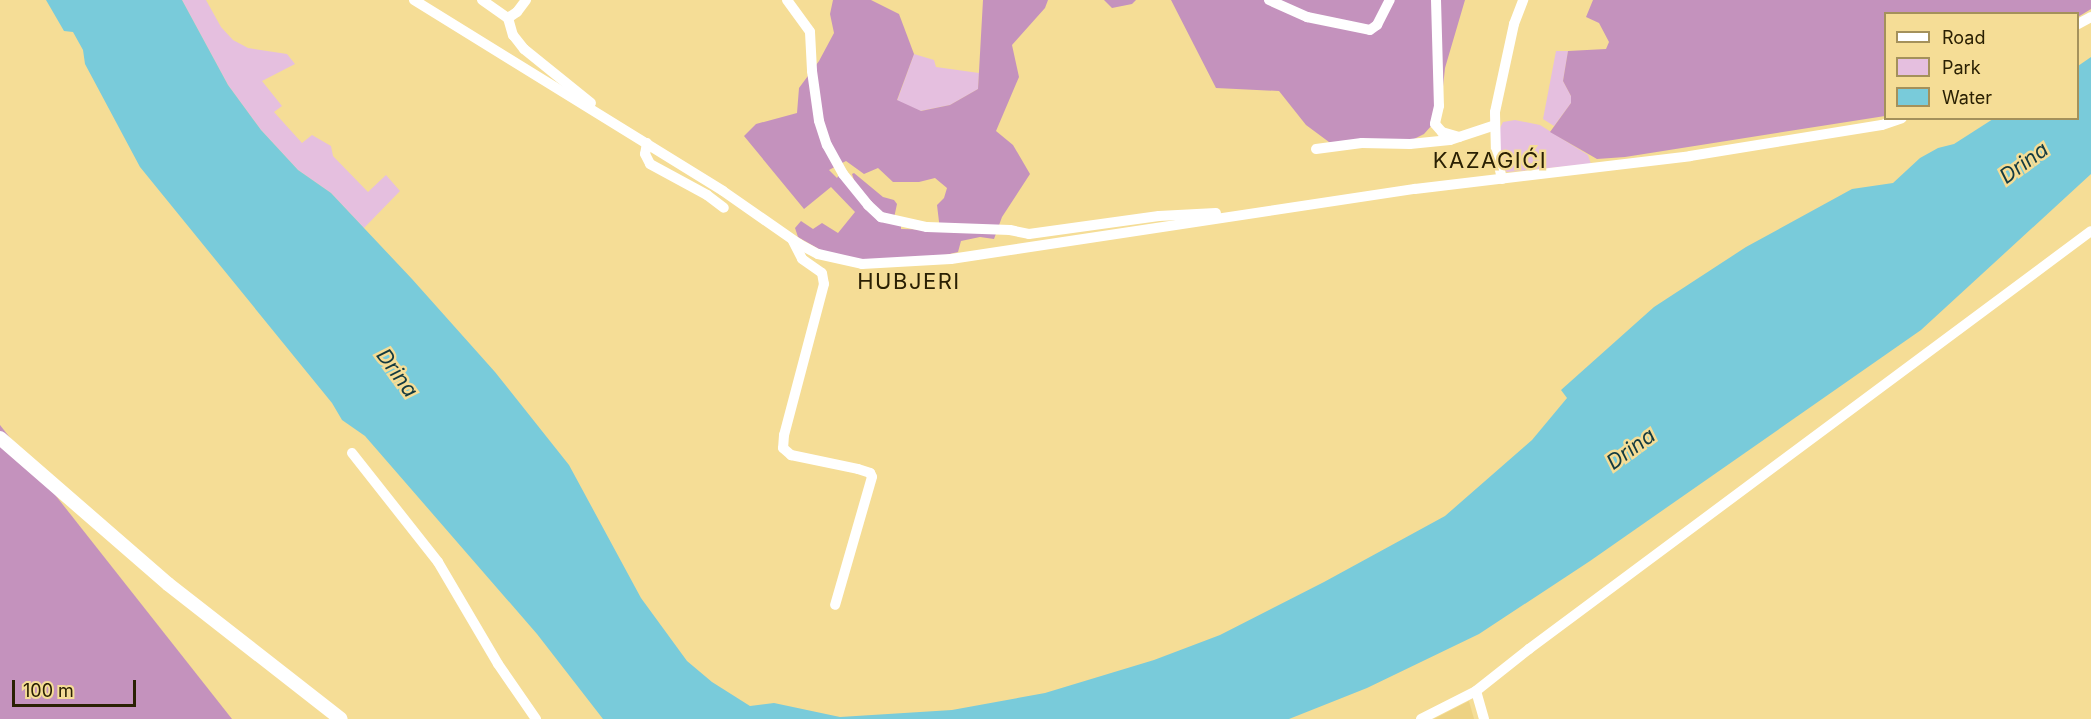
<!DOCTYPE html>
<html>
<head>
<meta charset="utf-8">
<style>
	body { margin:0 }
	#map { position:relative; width:2091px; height:719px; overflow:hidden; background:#f5dd96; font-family:Inter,sans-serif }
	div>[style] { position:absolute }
	.built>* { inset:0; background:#edd283 }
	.green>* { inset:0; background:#e5bfdf }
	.forest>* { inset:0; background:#c492bd }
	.water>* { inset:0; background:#79cbda }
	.minor>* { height:10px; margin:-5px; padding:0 5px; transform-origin:5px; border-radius:5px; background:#fff }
	.major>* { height:14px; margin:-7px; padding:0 7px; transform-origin:7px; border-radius:7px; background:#fff }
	span { translate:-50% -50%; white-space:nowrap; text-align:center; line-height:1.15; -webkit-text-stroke:5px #f5dd96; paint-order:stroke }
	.water-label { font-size:21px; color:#133a41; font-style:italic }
	.quarter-label { font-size:22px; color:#2a2003; letter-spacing:1.5px }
	.legend { position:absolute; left:1884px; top:12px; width:195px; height:108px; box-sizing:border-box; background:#f5dd96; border:2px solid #a4915b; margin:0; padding:8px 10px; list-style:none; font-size:18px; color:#2a2003 }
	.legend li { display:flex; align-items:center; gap:12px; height:30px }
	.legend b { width:30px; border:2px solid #a4915b }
	.scale { position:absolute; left:12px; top:680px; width:124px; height:27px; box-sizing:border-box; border:3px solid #2a2003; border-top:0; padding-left:8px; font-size:18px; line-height:21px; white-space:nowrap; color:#2a2003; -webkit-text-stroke:4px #f5dd96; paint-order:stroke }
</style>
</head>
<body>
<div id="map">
	<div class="built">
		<i style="clip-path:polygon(1469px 701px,1474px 719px,1434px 719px)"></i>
	</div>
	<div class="green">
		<i style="clip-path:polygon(182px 0,206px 0,221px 27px,233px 40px,248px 48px,287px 54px,295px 64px,262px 81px,282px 106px,274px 112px,302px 143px,312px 135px,331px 146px,333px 156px,368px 192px,386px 175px,400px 191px,364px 228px,331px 193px,298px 170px,261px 130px,228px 85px)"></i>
		<i style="clip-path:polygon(1556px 51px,1568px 51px,1563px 81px,1571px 96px,1571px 103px,1554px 126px,1543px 119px)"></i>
		<i style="clip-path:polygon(914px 54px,934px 60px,936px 67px,979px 73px,978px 89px,950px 105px,920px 111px,897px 101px)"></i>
		<i style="clip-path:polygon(1515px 120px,1540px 125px,1588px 155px,1591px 164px,1507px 172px,1502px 168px,1500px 157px,1500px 128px,1503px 122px)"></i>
	</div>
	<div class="forest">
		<i style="clip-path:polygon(evenodd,833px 0,871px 0,899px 14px,914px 54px,897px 100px,921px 111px,950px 105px,978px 89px,983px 0,1048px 0,1045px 8px,1012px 45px,1019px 77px,996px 131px,1013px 145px,1030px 174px,1002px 217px,994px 239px,980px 237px,961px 241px,958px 252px,941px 256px,865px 261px,824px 252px,798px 237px,795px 228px,801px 221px,813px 229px,822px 223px,838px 233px,855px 212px,831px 187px,804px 209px,744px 136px,756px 124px,797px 113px,799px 88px,819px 61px,834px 33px,830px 14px,833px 0,846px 161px,864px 174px,878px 168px,893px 182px,919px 182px,935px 178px,947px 188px,944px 198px,937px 205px,940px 230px,901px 229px,901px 219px,894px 218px,897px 204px,894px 200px,883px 197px,854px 173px,852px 174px,854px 180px,839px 175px,837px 178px,829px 170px,846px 161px)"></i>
		<i style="clip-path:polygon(1104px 0,1136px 0,1132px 4px,1112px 8px)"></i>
		<i style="clip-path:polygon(1171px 0,1465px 0,1445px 68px,1442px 96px,1432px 125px,1424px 134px,1408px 142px,1358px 145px,1329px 142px,1306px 125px,1279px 91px,1216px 88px)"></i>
		<i style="clip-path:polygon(1593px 0,2091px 0,2091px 9px,2078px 17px,2078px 14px,1886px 14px,1885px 116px,1625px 157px,1597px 159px,1550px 132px,1571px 103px,1571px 96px,1563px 81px,1568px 51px,1606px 49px,1609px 42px,1599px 23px,1586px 17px)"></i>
		<i style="clip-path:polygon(0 425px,232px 719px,0 719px)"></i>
	</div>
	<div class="water">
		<i style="clip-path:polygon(46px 0,182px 0,228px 85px,261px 130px,298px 170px,331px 193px,412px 279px,495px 372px,569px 465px,641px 598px,687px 661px,712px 682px,750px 706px,774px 703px,840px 717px,952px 710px,1045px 693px,1154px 660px,1220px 635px,1324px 582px,1445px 516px,1532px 440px,1567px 398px,1561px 390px,1654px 307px,1746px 247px,1852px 189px,1893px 183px,1920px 158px,1938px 148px,1954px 144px,1993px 119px,2078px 118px,2078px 66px,2091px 57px,2091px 174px,1921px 330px,1590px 561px,1479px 634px,1367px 688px,1289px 719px,603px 719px,537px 634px,365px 436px,342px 420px,332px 403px,140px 167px,85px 64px,83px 50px,73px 32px,64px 31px)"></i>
	</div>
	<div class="minor">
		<i style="left:414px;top:0;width:363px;rotate:31.7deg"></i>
		<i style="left:723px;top:191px;width:93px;rotate:34.9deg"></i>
		<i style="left:799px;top:244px;width:21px;rotate:28deg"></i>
		<i style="left:818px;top:254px;width:45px;rotate:12.8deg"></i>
		<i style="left:862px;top:264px;width:89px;rotate:-3.2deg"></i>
		<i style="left:951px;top:259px;width:469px;rotate:-8.6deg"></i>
		<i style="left:1415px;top:189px;width:277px;rotate:-6.8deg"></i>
		<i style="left:1690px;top:156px;width:194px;rotate:-9.2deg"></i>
		<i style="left:1882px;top:125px;width:21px;rotate:-19deg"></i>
		<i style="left:482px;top:0;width:32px;rotate:35deg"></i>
		<i style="left:508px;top:18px;width:18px;rotate:74deg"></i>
		<i style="left:513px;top:35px;width:18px;rotate:52deg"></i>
		<i style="left:524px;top:49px;width:86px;rotate:38.9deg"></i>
		<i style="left:787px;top:0;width:39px;rotate:54deg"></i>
		<i style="left:810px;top:32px;width:39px;rotate:87deg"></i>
		<i style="left:812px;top:71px;width:50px;rotate:82deg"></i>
		<i style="left:819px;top:121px;width:25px;rotate:72deg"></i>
		<i style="left:827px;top:145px;width:33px;rotate:61deg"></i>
		<i style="left:843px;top:174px;width:40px;rotate:51deg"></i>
		<i style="left:868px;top:205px;width:18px;rotate:43deg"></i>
		<i style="left:881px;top:217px;width:47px;rotate:12.3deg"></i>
		<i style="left:927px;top:227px;width:83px;rotate:2.1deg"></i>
		<i style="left:1010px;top:230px;width:19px;rotate:12deg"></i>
		<i style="left:1029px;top:234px;width:131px;rotate:-7.9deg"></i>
		<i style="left:1159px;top:216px;width:57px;rotate:-3deg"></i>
		<i style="left:1269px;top:0;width:42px;rotate:24.1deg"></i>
		<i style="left:1307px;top:17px;width:64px;rotate:11.7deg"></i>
		<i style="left:1370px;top:30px;width:9px;rotate:-36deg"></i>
		<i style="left:1377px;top:25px;width:28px;rotate:-63deg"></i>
		<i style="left:1436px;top:0;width:106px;rotate:88.4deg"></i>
		<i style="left:1439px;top:106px;width:18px;rotate:103deg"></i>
		<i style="left:1435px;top:124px;width:11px;rotate:49deg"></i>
		<i style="left:1442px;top:132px;width:18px;rotate:16deg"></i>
		<i style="left:508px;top:18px;width:11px;rotate:-34deg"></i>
		<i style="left:517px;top:12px;width:15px;rotate:-53deg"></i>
		<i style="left:2078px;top:24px;width:15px;rotate:-28deg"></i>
		<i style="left:647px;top:143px;width:11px;rotate:100deg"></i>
		<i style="left:645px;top:154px;width:11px;rotate:63deg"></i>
		<i style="left:650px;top:164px;width:65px;rotate:28.5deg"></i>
		<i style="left:707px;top:195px;width:21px;rotate:37deg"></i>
		<i style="left:1316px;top:149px;width:46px;rotate:-7.4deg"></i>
		<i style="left:1362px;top:143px;width:48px;rotate:1.2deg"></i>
		<i style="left:1410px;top:144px;width:40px;rotate:-5.7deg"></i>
		<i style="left:1450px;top:140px;width:47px;rotate:-18.4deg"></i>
		<i style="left:1502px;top:179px;width:26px;rotate:-103deg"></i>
		<i style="left:1496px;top:154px;width:42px;rotate:-91.4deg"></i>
		<i style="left:1495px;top:112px;width:90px;rotate:-77.8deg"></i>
		<i style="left:1514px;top:24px;width:26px;rotate:-69deg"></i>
		<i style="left:793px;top:241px;width:20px;rotate:63deg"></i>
		<i style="left:802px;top:259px;width:24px;rotate:35deg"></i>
		<i style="left:822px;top:273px;width:11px;rotate:80deg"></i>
		<i style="left:824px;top:284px;width:156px;rotate:104.8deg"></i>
		<i style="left:784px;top:435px;width:13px;rotate:94deg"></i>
		<i style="left:783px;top:448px;width:11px;rotate:41deg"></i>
		<i style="left:791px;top:455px;width:68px;rotate:11.8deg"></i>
		<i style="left:858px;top:469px;width:13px;rotate:18deg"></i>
		<i style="left:870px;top:473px;width:4px;rotate:63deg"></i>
		<i style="left:872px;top:477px;width:133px;rotate:106.1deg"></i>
		<i style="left:352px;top:453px;width:139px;rotate:51.7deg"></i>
		<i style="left:438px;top:562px;width:118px;rotate:59.5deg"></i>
		<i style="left:498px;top:664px;width:67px;rotate:55.4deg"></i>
		<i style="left:1476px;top:691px;width:29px;rotate:74deg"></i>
		<i style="left:1421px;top:719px;width:62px;rotate:-27deg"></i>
		<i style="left:1476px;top:691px;width:68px;rotate:-38.4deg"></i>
		<i style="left:1529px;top:649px;width:700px;rotate:-36.64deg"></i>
	</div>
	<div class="major">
		<i style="left:0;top:438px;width:223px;rotate:41deg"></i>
		<i style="left:168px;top:584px;width:219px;rotate:38deg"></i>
	</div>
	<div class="water-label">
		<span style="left:2024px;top:163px;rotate:-36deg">Drina</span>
		<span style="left:397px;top:373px;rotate:54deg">Drina</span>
		<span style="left:1631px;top:449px;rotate:-36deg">Drina</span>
	</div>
	<div class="quarter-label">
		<span style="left:1490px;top:161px">KAZAGIĆI</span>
		<span style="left:909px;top:282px">HUBJERI</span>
	</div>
	<ul class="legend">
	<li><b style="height:8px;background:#fff"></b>Road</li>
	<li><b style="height:16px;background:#e5bfdf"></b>Park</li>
	<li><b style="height:16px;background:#79cbda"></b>Water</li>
	</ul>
	<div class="scale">100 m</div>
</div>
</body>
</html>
